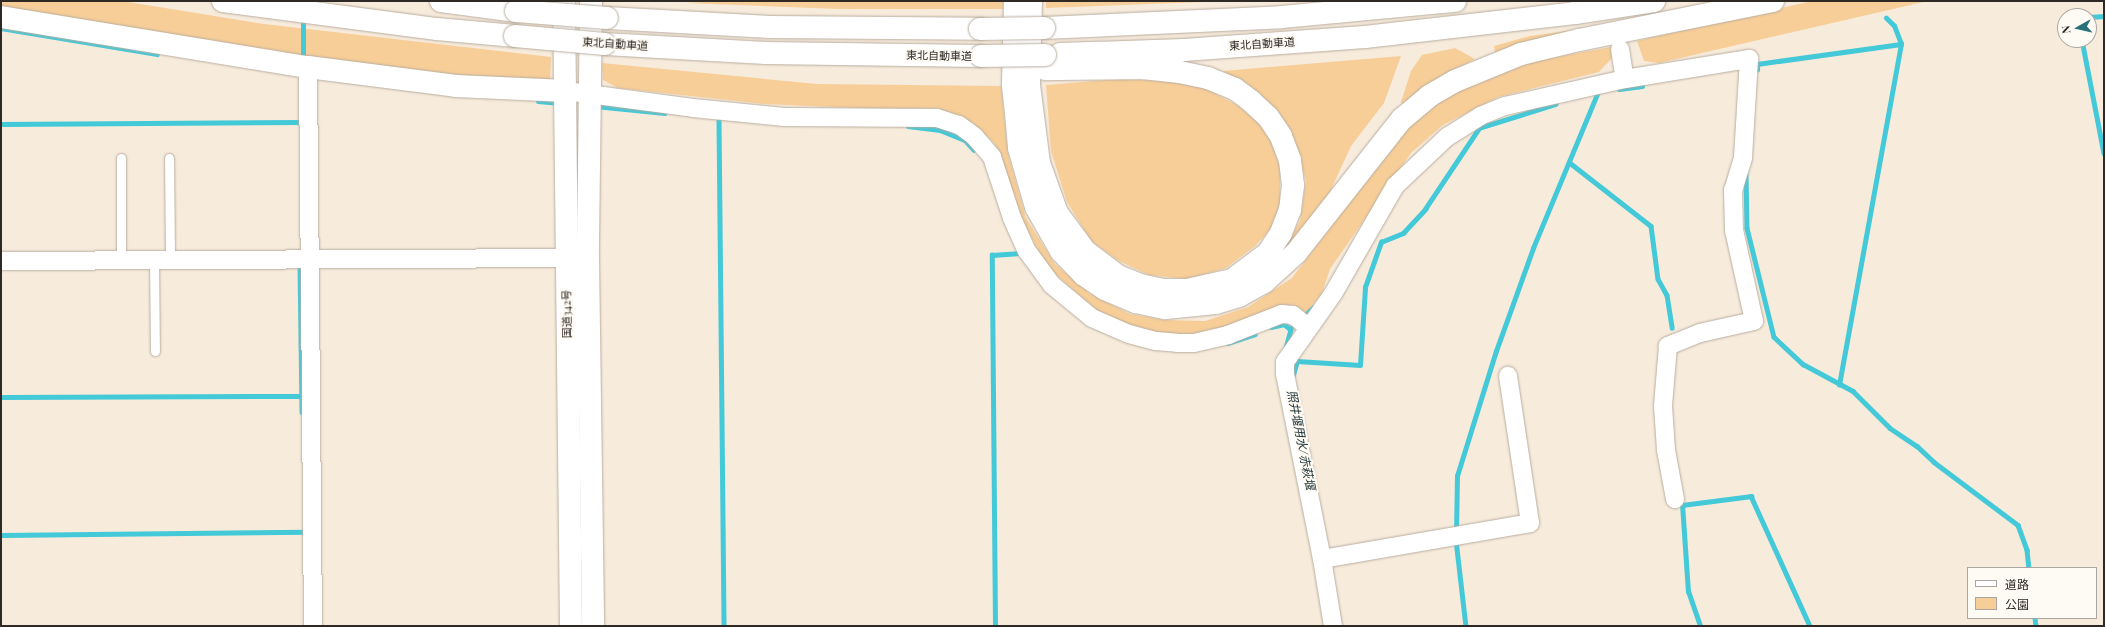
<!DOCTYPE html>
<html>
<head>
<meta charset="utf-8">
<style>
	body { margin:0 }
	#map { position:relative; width:2105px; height:627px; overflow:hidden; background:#f7ebdc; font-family:"Playfair Display","Noto Sans JP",serif }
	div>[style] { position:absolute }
	.green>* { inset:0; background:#f7ce98 }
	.stream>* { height:4.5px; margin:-2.25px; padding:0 2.25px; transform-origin:2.25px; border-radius:2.25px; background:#43c9d8 }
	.roads { filter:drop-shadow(0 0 1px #b8ad9f) drop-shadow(0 0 1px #b8ad9f) }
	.lane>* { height:9px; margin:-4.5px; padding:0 4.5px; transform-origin:4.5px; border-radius:4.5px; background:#fff }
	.street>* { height:18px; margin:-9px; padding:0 9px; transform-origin:9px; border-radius:9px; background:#fff }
	.secondary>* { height:22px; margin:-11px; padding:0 11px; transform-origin:11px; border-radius:11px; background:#fff }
	.highway>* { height:22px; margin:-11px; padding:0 11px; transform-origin:11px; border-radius:11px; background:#fff }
	.bridges { filter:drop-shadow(0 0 1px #b8ad9f) drop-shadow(0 0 1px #b8ad9f) }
	.highway-bridge>* { height:22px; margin:-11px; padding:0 11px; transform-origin:11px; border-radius:11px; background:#fff }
	span { translate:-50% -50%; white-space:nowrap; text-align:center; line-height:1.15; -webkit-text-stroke:4px #fefaf4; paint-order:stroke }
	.street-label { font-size:11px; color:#2e2924 }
	.water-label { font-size:12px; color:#1b3235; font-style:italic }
	.frame { position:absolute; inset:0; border:2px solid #2e2924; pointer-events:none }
	.legend { position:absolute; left:1967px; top:567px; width:130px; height:52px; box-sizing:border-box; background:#fefaf4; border:1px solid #aba6a1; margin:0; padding:5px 7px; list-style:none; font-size:12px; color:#2e2924 }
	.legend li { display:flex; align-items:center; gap:8px; height:20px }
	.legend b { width:20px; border:1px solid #aba6a1 }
	.north { position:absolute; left:2057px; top:8px; width:40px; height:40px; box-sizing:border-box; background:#fefaf4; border:1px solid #aba6a1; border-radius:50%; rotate:262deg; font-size:11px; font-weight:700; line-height:16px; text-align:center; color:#2e2924 }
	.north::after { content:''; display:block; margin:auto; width:14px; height:18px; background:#287179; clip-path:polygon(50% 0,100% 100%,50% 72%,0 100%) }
</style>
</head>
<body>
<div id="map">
	<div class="green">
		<i style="clip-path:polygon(1px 1px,122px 1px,264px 24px,551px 57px,550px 81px,436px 77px,1px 9px)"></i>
		<i style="clip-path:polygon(722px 1px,1003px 1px,1003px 9px,838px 9px,685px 3px)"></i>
		<i style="clip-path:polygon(1046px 1px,1229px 1px,1046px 8px)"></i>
		<i style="clip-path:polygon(1812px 1px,1928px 1px,1659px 63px,1644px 61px,1637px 41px)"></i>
		<i style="clip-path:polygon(1582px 29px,1495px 53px,1494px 46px,1530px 36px)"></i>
		<i style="clip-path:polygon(1611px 47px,1612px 58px,1599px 72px,1498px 97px,1443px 125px,1411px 153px,1330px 269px,1322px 293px,1306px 313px,1294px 305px,1274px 308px,1198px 337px,1141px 333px,1100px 313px,1047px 267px,1010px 197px,1002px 157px,994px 143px,973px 123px,938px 108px,879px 109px,765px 104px,618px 88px,603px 80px,602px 63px,817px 84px,1001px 86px,1008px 154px,1026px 218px,1055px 264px,1090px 294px,1130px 314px,1164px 320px,1205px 321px,1248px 307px,1292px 278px,1400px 136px,1428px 110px,1458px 89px,1535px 61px)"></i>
		<i style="clip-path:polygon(1455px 48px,1475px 59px,1451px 72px,1403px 105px,1401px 102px,1411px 71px,1422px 55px)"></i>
		<i style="clip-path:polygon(1401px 56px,1384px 103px,1351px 146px,1324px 205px,1272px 268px,1300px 221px,1306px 181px,1294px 139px,1274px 107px,1250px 86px,1223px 71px)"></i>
		<i style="clip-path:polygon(1119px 79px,1168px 81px,1206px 89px,1237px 105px,1258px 122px,1272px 143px,1280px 169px,1280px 202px,1272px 228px,1255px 246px,1226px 268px,1187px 279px,1149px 275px,1119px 261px,1091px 241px,1067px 202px,1051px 151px,1046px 85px)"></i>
	</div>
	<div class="stream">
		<i style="left:2089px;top:17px;width:15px;rotate:-4deg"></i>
		<i style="left:1px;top:28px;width:158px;rotate:9.5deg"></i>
		<i style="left:2082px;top:40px;width:115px;rotate:79deg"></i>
		<i style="left:303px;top:60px;width:42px;rotate:-90deg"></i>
		<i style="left:1757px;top:70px;width:6px;rotate:-90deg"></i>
		<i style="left:1757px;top:64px;width:145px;rotate:-7.9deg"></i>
		<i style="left:1619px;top:89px;width:23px;rotate:-7deg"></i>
		<i style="left:1642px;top:86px;width:5px;rotate:-101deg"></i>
		<i style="left:538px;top:101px;width:22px;rotate:5deg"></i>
		<i style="left:595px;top:106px;width:70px;rotate:5.7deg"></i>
		<i style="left:719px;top:119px;width:507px;rotate:89.43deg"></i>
		<i style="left:1px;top:124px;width:302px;rotate:-0.4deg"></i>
		<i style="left:908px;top:126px;width:32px;rotate:7deg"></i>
		<i style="left:940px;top:130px;width:27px;rotate:22deg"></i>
		<i style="left:965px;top:140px;width:13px;rotate:48deg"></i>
		<i style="left:1569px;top:162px;width:104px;rotate:38deg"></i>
		<i style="left:1651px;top:226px;width:53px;rotate:82.5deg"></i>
		<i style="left:1658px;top:279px;width:18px;rotate:61deg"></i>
		<i style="left:1667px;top:295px;width:33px;rotate:81deg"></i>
		<i style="left:1746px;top:173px;width:55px;rotate:89deg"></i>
		<i style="left:1747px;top:228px;width:112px;rotate:76.1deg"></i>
		<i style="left:1774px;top:337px;width:40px;rotate:43deg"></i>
		<i style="left:1803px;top:364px;width:57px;rotate:28.4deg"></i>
		<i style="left:1853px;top:391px;width:52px;rotate:45deg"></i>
		<i style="left:1890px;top:428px;width:32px;rotate:34deg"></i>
		<i style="left:1917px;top:446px;width:23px;rotate:43deg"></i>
		<i style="left:1934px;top:462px;width:105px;rotate:36.9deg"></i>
		<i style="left:2018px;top:525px;width:27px;rotate:70deg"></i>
		<i style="left:2027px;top:550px;width:18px;rotate:84deg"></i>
		<i style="left:300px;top:264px;width:148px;rotate:89.2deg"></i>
		<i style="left:1302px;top:318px;width:16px;rotate:-43deg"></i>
		<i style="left:1271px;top:327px;width:13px;rotate:-13deg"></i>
		<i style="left:1284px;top:324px;width:8px;rotate:40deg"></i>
		<i style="left:1228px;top:343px;width:28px;rotate:-18deg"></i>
		<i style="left:1285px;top:350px;width:23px;rotate:-75deg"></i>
		<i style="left:1293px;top:375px;width:15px;rotate:-74deg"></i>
		<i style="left:1297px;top:361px;width:63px;rotate:3.6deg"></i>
		<i style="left:1360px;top:365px;width:78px;rotate:-86.3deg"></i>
		<i style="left:1365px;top:287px;width:48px;rotate:-70.4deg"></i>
		<i style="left:1381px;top:242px;width:24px;rotate:-22deg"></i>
		<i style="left:1403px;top:233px;width:33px;rotate:-47deg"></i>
		<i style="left:1425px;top:209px;width:97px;rotate:-56.3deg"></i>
		<i style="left:1479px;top:128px;width:80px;rotate:-17.5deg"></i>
		<i style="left:1839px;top:385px;width:347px;rotate:-79.7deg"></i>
		<i style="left:1901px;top:44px;width:19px;rotate:-111deg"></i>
		<i style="left:1894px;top:26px;width:11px;rotate:-135deg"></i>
		<i style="left:1px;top:397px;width:300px;rotate:-0.2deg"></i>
		<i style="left:1456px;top:533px;width:57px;rotate:-89deg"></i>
		<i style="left:1457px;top:476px;width:131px;rotate:-72.7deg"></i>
		<i style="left:1496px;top:351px;width:109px;rotate:-70.2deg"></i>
		<i style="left:1533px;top:248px;width:169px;rotate:-67.4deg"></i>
		<i style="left:1px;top:535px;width:306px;rotate:-0.6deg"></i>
		<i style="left:307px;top:532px;width:2px;rotate:-90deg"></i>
		<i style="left:1456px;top:540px;width:87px;rotate:83.4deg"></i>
		<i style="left:2035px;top:618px;width:8px;rotate:83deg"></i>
		<i style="left:995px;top:626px;width:371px;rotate:-90.5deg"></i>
		<i style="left:992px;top:255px;width:30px;rotate:-4deg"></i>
		<i style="left:1700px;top:626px;width:36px;rotate:-109deg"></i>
		<i style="left:1688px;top:592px;width:87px;rotate:-93.9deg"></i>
		<i style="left:1682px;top:505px;width:70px;rotate:-7.4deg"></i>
		<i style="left:1751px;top:496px;width:143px;rotate:65.6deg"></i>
	</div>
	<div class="roads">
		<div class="lane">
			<i style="left:121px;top:158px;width:102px;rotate:90deg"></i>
			<i style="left:169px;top:158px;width:101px;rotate:89.4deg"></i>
			<i style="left:154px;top:259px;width:92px;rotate:89.4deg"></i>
		</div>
		<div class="street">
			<i style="left:1620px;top:49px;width:30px;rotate:81deg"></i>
			<i style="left:308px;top:67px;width:559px;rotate:89.49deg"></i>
			<i style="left:566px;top:91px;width:128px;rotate:7.6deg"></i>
			<i style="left:693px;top:108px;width:92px;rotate:5.6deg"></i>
			<i style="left:785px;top:117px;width:152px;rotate:0.4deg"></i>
			<i style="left:937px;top:118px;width:23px;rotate:18deg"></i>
			<i style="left:959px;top:125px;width:19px;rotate:36deg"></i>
			<i style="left:974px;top:136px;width:28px;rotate:49deg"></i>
			<i style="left:992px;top:157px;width:64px;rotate:71.8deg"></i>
			<i style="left:1012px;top:218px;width:36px;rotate:66deg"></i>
			<i style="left:1027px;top:251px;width:42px;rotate:53.7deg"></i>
			<i style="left:1052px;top:285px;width:52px;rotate:39.5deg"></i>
			<i style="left:1092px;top:318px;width:40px;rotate:23.4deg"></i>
			<i style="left:1129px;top:334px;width:28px;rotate:15deg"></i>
			<i style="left:1156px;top:341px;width:21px;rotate:5deg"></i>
			<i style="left:1177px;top:343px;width:17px"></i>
			<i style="left:1194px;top:343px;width:35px;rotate:-13deg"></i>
			<i style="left:1228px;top:335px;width:58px;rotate:-21.3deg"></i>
			<i style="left:1282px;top:314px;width:11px;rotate:5deg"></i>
			<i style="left:1293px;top:315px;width:19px;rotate:39deg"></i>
			<i style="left:1px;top:261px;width:579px;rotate:-0.3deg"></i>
			<i style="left:1322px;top:559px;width:211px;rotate:-9.8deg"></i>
			<i style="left:1530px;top:523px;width:149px;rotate:-98.5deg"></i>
			<i style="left:1333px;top:626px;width:68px;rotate:-99.3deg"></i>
			<i style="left:1322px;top:559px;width:189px;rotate:-101.3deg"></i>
			<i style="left:1285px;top:374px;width:12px;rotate:-90deg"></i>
			<i style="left:1285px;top:362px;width:83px;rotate:-54.8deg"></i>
			<i style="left:1333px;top:294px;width:125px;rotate:-60.1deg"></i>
			<i style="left:1395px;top:186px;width:71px;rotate:-43.3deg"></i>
			<i style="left:1447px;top:137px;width:39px;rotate:-32deg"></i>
			<i style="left:1480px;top:116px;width:27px;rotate:-22deg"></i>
			<i style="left:1505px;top:106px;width:123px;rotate:-12.7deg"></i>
			<i style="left:1625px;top:79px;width:126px;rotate:-9.2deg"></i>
			<i style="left:1749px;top:59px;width:99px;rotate:93.5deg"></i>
			<i style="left:1743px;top:158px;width:34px;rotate:107deg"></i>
			<i style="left:1733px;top:190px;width:40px;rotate:88.6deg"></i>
			<i style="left:1734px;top:230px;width:93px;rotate:77.6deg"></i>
			<i style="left:1754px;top:321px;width:55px;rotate:167.5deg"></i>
			<i style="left:1700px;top:333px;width:35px;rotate:158deg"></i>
			<i style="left:1668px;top:346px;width:60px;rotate:94.8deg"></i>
			<i style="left:1663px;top:406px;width:44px;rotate:86.1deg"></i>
			<i style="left:1666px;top:450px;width:50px;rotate:79.6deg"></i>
		</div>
		<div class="secondary">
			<i style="left:1px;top:17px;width:311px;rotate:9.3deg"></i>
			<i style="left:308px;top:67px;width:149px;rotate:7.3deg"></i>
			<i style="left:456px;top:86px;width:110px;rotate:2.6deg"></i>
		</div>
		<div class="highway">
			<i style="left:223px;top:1px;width:216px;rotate:7.5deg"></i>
			<i style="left:437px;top:29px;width:78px;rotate:5.1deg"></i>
			<i style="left:441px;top:1px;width:76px;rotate:7.6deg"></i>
			<i style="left:564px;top:1px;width:625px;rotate:89.36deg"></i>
			<i style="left:591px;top:1px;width:257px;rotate:90.7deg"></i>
			<i style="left:588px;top:258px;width:368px;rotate:89.2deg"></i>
			<i style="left:1015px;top:1px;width:84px;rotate:91.4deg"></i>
			<i style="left:1013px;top:85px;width:28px;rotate:84deg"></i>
			<i style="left:1016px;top:113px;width:35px;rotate:85deg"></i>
			<i style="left:1019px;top:148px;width:61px;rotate:73.9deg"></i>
			<i style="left:1036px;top:207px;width:51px;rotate:60.4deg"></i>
			<i style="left:1061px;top:251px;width:33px;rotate:46deg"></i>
			<i style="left:1084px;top:275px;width:25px;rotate:34deg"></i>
			<i style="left:1105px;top:289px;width:34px;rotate:23deg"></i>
			<i style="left:1136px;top:302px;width:30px;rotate:12deg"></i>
			<i style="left:1165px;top:308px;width:51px;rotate:-5.6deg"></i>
			<i style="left:1216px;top:303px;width:24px;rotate:-17deg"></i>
			<i style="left:1239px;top:296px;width:29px;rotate:-29deg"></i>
			<i style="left:1264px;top:282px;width:43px;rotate:-42.2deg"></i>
			<i style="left:1296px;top:253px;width:171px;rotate:-51.7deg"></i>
			<i style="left:1402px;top:119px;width:35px;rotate:-40deg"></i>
			<i style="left:1429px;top:96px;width:30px;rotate:-30deg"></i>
			<i style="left:1455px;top:81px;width:71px;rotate:-22.2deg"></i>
			<i style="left:1521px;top:54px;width:60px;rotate:-13.6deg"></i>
			<i style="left:1579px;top:40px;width:198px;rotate:-11.4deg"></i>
			<i style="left:1031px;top:1px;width:84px;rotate:91.4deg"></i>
			<i style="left:1029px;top:85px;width:79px;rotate:82.7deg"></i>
			<i style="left:1039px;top:163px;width:53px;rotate:70.2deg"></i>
			<i style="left:1057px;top:213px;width:47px;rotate:53.6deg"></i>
			<i style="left:1085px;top:251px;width:41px;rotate:37.1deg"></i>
			<i style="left:1118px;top:276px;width:24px;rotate:22deg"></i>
			<i style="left:1140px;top:285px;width:24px;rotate:12deg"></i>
			<i style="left:1163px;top:290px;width:24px"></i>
			<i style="left:1187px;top:290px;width:46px;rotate:-12.5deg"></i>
			<i style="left:1232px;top:280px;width:45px;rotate:-36.9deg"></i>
			<i style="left:1268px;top:253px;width:24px;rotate:-57deg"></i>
			<i style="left:1281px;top:233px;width:25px;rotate:-69deg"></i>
			<i style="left:1290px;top:210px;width:25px;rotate:-83deg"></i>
			<i style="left:1293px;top:185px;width:25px;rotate:-97deg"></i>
			<i style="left:1290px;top:160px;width:26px;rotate:-111deg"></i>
			<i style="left:1281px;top:136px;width:23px;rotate:-124deg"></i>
			<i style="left:1268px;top:117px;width:23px;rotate:-137deg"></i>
			<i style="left:1251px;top:101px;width:20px;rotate:-143deg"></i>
			<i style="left:1235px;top:89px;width:29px;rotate:-158deg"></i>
			<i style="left:1208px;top:78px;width:29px;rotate:-168deg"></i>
			<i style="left:1180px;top:72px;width:38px;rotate:-174deg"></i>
			<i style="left:1142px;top:68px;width:97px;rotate:179.4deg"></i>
			<i style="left:607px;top:18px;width:163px;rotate:3.2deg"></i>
			<i style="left:770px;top:27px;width:210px;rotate:0.5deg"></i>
			<i style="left:1044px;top:28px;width:238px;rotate:-2.6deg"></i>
			<i style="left:1282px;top:17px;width:174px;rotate:-5.3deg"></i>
			<i style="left:605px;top:44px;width:161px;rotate:3.2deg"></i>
			<i style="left:766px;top:53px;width:215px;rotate:0.8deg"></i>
			<i style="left:1060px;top:54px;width:124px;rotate:-1.8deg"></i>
			<i style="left:1184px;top:50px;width:181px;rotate:-4.1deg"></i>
			<i style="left:1365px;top:37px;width:211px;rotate:-6.5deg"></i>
			<i style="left:1575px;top:13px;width:80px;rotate:-8.6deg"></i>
		</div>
	</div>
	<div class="bridges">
		<div class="highway-bridge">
			<i style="left:516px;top:11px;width:91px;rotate:4.4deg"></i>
			<i style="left:980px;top:29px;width:64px;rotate:-0.9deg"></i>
			<i style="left:515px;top:36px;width:90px;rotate:5.1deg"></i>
			<i style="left:981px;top:56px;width:64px;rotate:-0.9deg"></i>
		</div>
	</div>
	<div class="street-label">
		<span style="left:615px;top:44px;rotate:4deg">東北自動車道</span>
		<span style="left:1262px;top:44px;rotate:-4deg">東北自動車道</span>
		<span style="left:939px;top:56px;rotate:1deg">東北自動車道</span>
		<span style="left:567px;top:314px;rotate:-91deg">国道342号</span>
	</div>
	<div class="water-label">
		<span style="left:1301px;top:440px;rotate:79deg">照井堰用水/赤萩堰</span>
	</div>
	<div class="frame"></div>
	<ul class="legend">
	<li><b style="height:5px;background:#fff"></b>道路</li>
	<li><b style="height:11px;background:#f7ce98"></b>公園</li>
	</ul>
	<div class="north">N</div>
</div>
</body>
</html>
